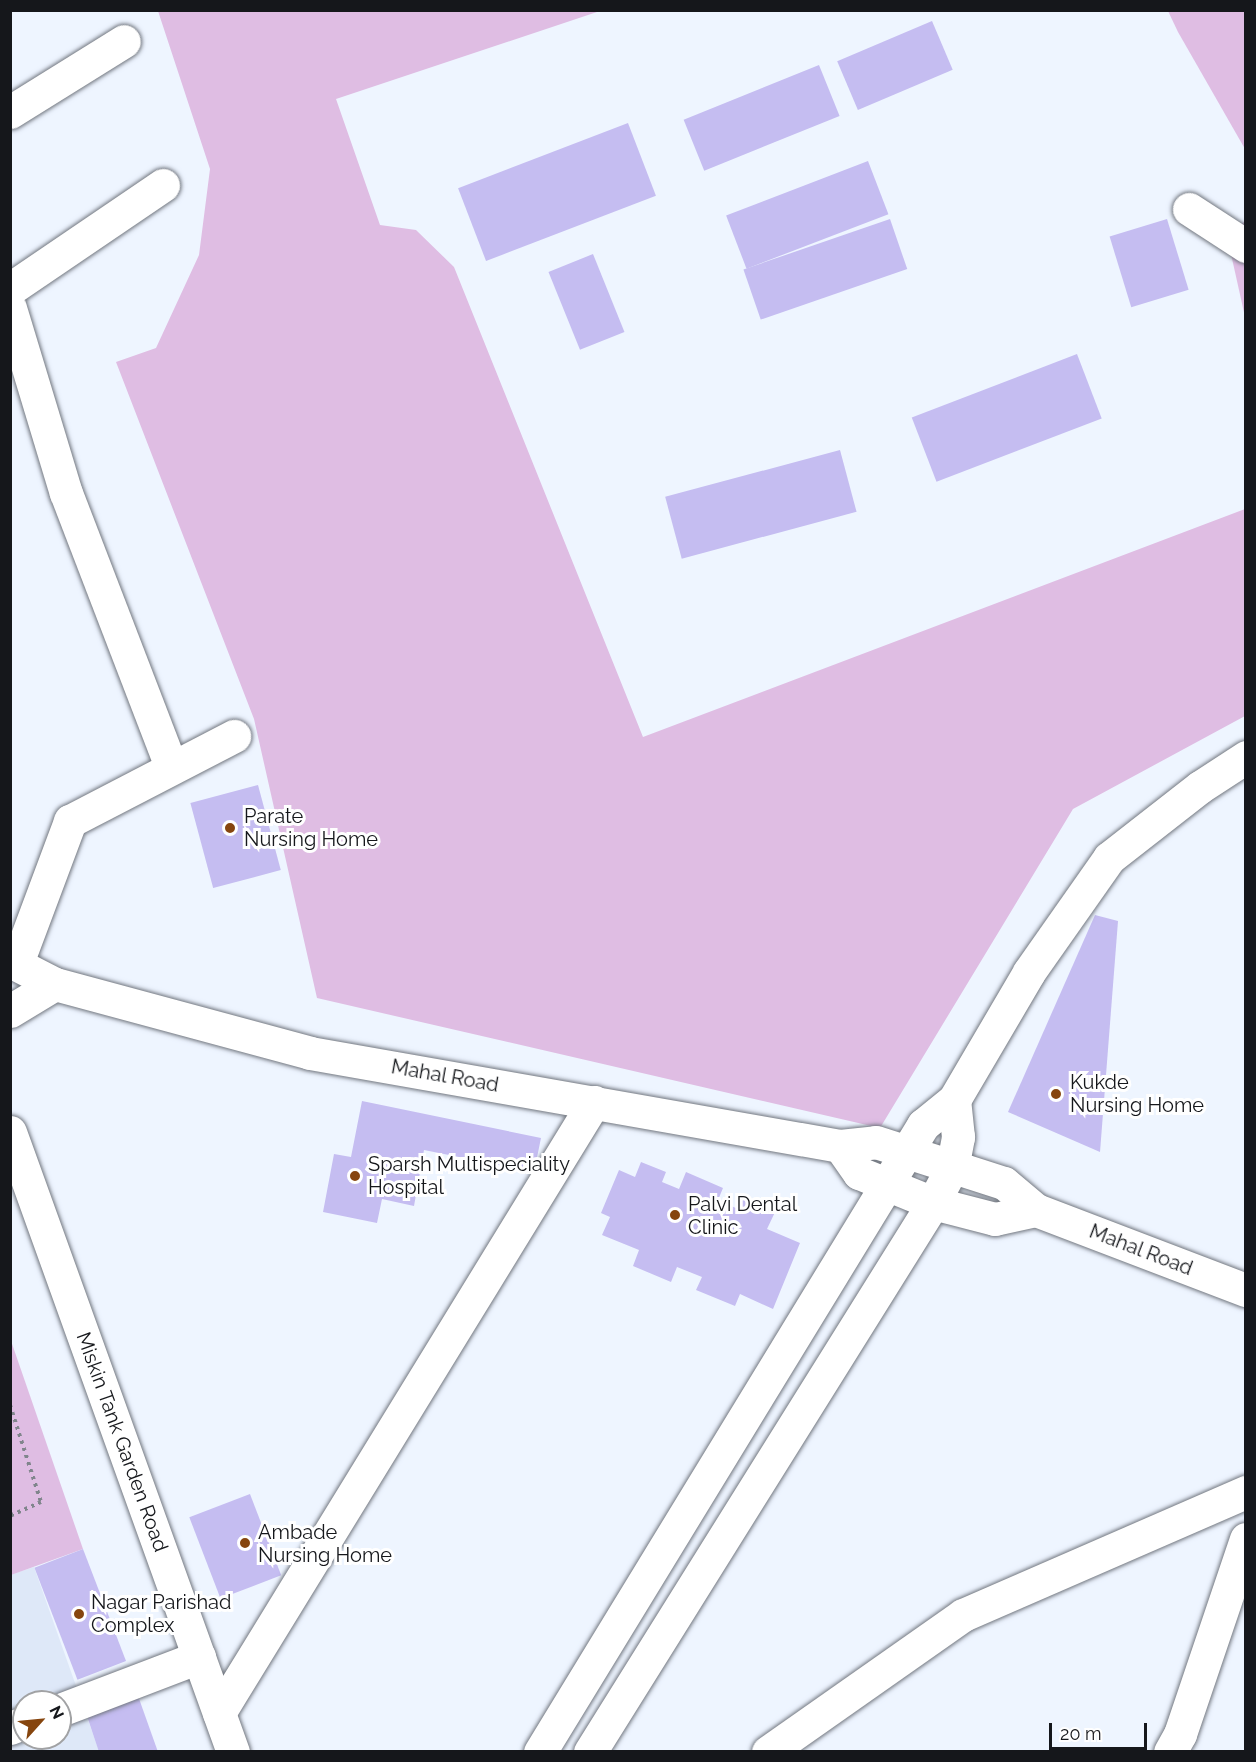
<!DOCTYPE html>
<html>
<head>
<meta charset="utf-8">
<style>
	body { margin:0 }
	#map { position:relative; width:1256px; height:1762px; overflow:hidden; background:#eef5ff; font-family:Raleway,sans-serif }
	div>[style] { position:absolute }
	.built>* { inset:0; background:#dee8f8 }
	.green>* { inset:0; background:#dfbde3 }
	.building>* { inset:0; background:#c5bdf1; transform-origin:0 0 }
	.path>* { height:4px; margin-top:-2px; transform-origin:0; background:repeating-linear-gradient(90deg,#80858c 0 3px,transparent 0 7.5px) }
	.roads { filter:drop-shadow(0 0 2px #727780) drop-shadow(0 0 2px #727780) }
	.minor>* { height:33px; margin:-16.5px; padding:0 16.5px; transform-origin:16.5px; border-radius:16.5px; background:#fff }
	.major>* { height:33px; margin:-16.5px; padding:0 16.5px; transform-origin:16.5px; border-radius:16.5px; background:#fff }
	.dots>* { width:16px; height:16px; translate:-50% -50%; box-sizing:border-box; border:3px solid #fff; border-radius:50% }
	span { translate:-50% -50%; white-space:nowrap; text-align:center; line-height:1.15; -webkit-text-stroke:6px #fff; paint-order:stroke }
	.poi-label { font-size:20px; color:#15171b }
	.left { translate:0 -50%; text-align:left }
	.street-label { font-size:20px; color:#15171b }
	.frame { position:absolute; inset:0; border:12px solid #15171b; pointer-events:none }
	.north { position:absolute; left:12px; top:1690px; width:60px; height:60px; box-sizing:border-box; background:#fff; border:2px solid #a1a2a4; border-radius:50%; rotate:63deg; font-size:16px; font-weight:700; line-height:24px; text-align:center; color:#15171b }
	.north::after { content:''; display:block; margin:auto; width:21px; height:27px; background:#86450e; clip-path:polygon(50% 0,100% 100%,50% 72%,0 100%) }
	.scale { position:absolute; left:1049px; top:1723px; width:98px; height:27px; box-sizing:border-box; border:3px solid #15171b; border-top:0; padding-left:8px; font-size:18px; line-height:21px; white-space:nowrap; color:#15171b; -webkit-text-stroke:4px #fff; paint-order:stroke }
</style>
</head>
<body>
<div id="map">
	<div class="built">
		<i style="clip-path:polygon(evenodd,34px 1567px,99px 1751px,11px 1751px,10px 1575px,34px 1567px,24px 1702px,60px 1702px,60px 1738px,24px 1738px,24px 1702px)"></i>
	</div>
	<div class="green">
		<i style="clip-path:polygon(158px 11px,600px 11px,336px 99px,380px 225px,416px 230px,454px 267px,643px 737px,1245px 509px,1245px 716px,1073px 809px,880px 1128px,317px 998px,254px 719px,116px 362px,156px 348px,199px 255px,210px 169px)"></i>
		<i style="clip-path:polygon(1168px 11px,1245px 11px,1245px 149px,1178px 32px)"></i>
		<i style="clip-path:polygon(1245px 221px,1245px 317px,1227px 236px)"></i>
		<i style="clip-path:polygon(10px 1338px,83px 1549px,11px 1575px,10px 1575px)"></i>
	</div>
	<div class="building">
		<i style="left:932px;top:21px;width:53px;height:103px;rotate:67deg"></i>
		<i style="left:819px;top:65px;width:55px;height:146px;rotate:68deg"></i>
		<i style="left:628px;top:123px;width:78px;height:182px;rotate:69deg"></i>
		<i style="left:868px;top:161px;width:57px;height:152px;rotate:69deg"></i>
		<i style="left:890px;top:219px;width:53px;height:155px;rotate:71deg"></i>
		<i style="left:1167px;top:219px;width:74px;height:60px;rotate:73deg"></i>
		<i style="left:593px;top:254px;width:84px;height:48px;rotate:68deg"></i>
		<i style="left:1077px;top:354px;width:69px;height:177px;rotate:69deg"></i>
		<i style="left:840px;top:450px;width:64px;height:181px;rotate:75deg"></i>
		<i style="left:258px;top:785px;width:88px;height:70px;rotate:75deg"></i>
		<i style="clip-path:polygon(1095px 915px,1118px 921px,1100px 1152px,1008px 1112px)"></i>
		<i style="clip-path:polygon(362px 1101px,541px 1138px,534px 1172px,424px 1150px,414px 1206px,382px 1199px,377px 1223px,323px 1212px,334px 1154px,351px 1157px)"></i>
		<i style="clip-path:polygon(641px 1162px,666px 1172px,662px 1182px,679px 1189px,686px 1172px,723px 1188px,718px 1200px,738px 1209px,743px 1197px,776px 1210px,767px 1229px,800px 1243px,773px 1309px,740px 1294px,735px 1306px,696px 1290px,702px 1277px,677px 1267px,671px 1282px,633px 1266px,639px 1250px,602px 1235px,610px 1217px,601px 1213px,619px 1170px,635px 1177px)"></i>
		<i style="left:250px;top:1494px;width:87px;height:65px;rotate:69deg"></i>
		<i style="left:83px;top:1549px;width:120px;height:52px;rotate:69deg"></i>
		<i style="clip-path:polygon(137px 1693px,158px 1752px,99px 1752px,86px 1713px)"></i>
	</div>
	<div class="path">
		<i style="left:10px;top:1405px;width:102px;rotate:72.3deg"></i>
		<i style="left:41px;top:1502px;width:34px;rotate:156deg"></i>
	</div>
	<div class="roads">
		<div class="minor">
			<i style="left:10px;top:112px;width:134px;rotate:-31.9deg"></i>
			<i style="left:1189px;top:209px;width:68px;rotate:33deg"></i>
			<i style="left:10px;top:289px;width:185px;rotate:-34.2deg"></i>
			<i style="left:10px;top:308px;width:193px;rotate:73.2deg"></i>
			<i style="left:66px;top:493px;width:293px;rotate:69deg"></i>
			<i style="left:10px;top:961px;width:51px;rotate:27.1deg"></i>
			<i style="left:55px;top:984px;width:264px;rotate:15.1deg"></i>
			<i style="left:310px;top:1053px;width:538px;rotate:9.95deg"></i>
			<i style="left:840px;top:1146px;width:36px;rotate:-6deg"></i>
			<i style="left:876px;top:1142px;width:134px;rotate:17.8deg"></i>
			<i style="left:1004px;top:1183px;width:42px;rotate:40.2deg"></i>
			<i style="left:1036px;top:1210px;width:225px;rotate:20.9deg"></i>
			<i style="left:17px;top:963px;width:152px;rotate:-69.5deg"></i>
			<i style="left:70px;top:821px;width:185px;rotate:-27.4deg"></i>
			<i style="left:10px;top:1011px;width:52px;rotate:-31deg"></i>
			<i style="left:840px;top:1146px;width:33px;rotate:55deg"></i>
			<i style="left:859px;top:1173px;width:80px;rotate:22.1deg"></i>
			<i style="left:933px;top:1203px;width:64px;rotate:14.5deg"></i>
			<i style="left:995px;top:1219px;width:42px;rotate:-12.4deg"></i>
			<i style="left:60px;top:1710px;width:149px;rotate:-20.9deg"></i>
			<i style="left:219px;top:1713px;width:717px;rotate:-58.46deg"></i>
			<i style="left:10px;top:1728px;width:15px;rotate:-20deg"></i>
			<i style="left:768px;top:1752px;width:238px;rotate:-35.1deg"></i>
			<i style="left:963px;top:1615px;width:309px;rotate:-23.5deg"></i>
			<i style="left:1170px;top:1752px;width:21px;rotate:-61deg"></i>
			<i style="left:1180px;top:1734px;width:206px;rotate:-71.3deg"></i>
		</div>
		<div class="major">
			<i style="left:10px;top:1132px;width:659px;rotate:70.22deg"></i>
			<i style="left:540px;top:1752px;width:735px;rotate:-58.58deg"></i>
			<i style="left:923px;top:1125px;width:40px;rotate:-39deg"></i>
			<i style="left:954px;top:1100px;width:148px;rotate:-59.6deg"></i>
			<i style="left:1029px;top:972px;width:139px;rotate:-54.9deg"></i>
			<i style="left:1109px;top:858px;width:115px;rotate:-38deg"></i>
			<i style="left:1200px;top:787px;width:55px;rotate:-33.1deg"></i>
			<i style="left:590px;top:1752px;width:647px;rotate:-58deg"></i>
			<i style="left:933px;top:1203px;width:40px;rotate:-62deg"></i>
			<i style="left:952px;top:1168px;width:32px;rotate:-79deg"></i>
			<i style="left:958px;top:1137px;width:37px;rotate:-96deg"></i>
		</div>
	</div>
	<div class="dots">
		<i style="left:230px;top:828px;background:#86450e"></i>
		<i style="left:1056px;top:1094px;background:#86450e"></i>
		<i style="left:355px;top:1176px;background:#86450e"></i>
		<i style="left:675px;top:1215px;background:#86450e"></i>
		<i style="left:245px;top:1543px;background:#86450e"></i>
		<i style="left:79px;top:1614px;background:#86450e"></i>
	</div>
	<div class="poi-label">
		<span class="left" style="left:244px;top:828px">Parate<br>Nursing Home</span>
		<span class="left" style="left:1070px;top:1094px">Kukde<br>Nursing Home</span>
		<span class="left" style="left:368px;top:1176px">Sparsh Multispeciality<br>Hospital</span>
		<span class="left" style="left:688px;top:1216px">Palvi Dental<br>Clinic</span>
		<span class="left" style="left:258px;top:1544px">Ambade<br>Nursing Home</span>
		<span class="left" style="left:91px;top:1614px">Nagar Parishad<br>Complex</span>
	</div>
	<div class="street-label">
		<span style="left:445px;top:1076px;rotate:10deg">Mahal Road</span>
		<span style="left:1141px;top:1250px;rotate:21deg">Mahal Road</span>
		<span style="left:122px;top:1442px;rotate:70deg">Miskin Tank Garden Road</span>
	</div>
	<div class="frame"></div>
	<div class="north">N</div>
	<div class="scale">20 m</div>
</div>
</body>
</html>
